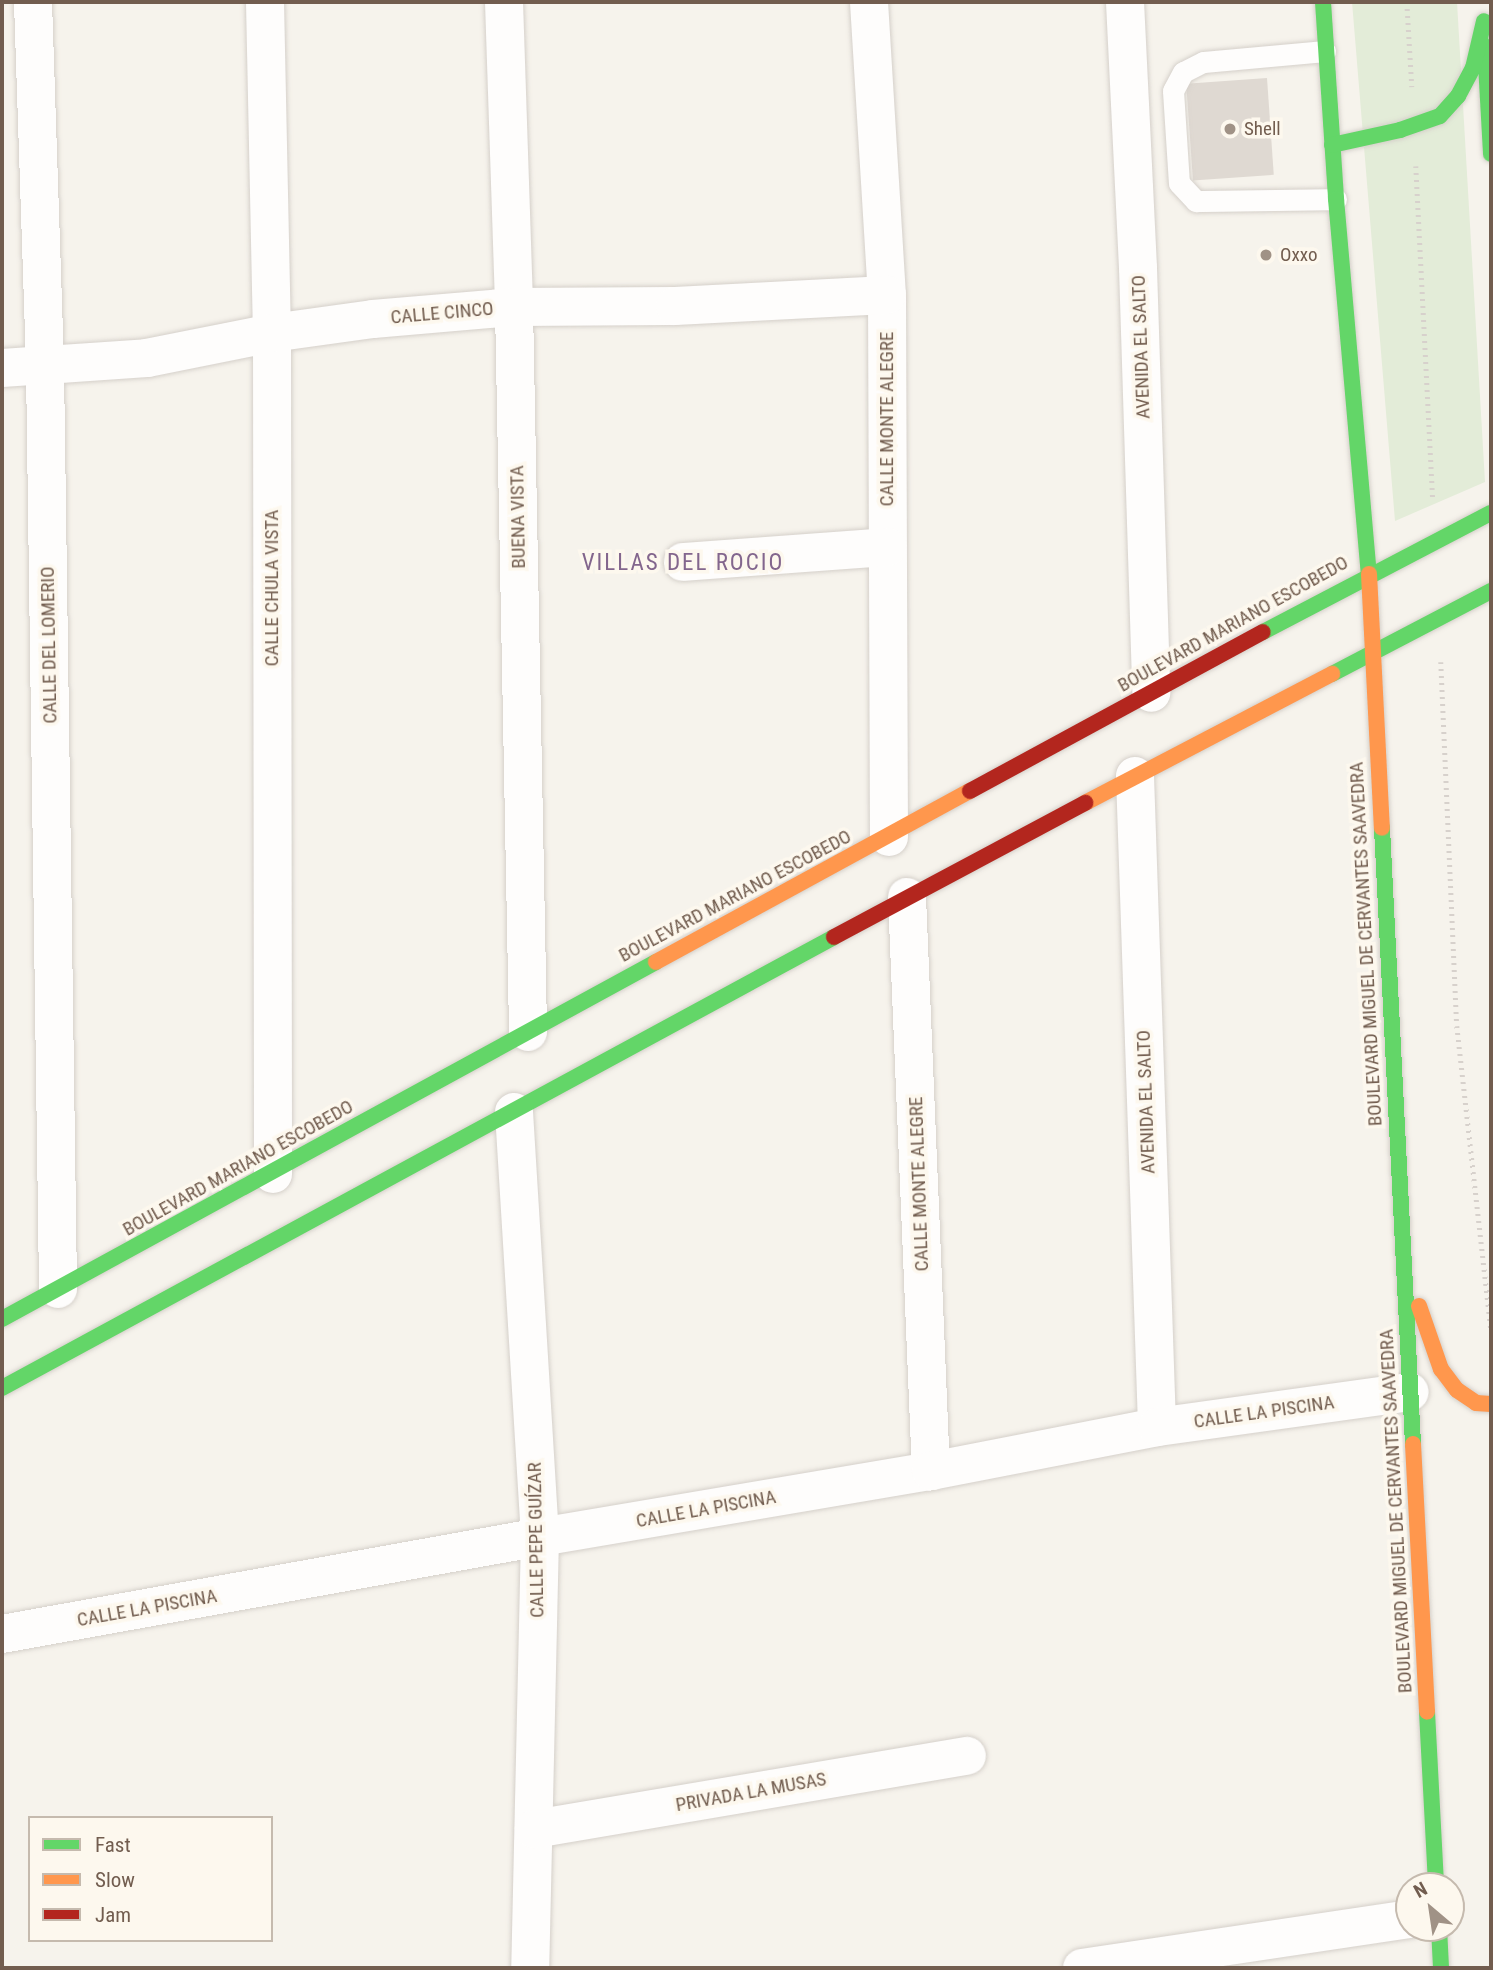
<!DOCTYPE html>
<html>
<head>
<meta charset="utf-8">
<style>
	body { margin:0 }
	#map { position:relative; width:1493px; height:1970px; overflow:hidden; background:#f6f3ec; font-family:"Roboto Condensed",sans-serif }
	div>[style] { position:absolute }
	.green>* { inset:0; background:#e3ecd8 }
	.building>* { inset:0; background:#dfd9d2; transform-origin:0 0 }
	.path>* { height:4.5px; margin-top:-2.25px; transform-origin:0; background:repeating-linear-gradient(90deg,#d7d1cc 0 2px,transparent 0 7px) }
	.roads { filter:drop-shadow(0 0 2px #d5d0ca) drop-shadow(0 0 2px #d5d0ca) }
	.lane>* { height:21px; margin:-10.5px; padding:0 10.5px; transform-origin:10.5px; border-radius:10.5px; background:#fefdfc }
	.street>* { height:38px; margin:-19px; padding:0 19px; transform-origin:19px; border-radius:19px; background:#fefdfc }
	.fast>* { height:16px; margin:-8px; padding:0 8px; transform-origin:8px; border-radius:8px; background:#63d668 }
	.slow>* { height:16px; margin:-8px; padding:0 8px; transform-origin:8px; border-radius:8px; background:#ff974d }
	.jam>* { height:16px; margin:-8px; padding:0 8px; transform-origin:8px; border-radius:8px; background:#b3261e }
	.dots>* { width:19px; height:19px; translate:-50% -50%; box-sizing:border-box; border:4px solid #fdf8ee; border-radius:50% }
	span { translate:-50% -50%; white-space:nowrap; text-align:center; line-height:1.15; -webkit-text-stroke:7px #fdf8ee; paint-order:stroke }
	.poi-label { font-size:19px; color:#725d4f }
	.left { translate:0 -50%; text-align:left }
	.street-label { font-size:19px; color:#725d4f }
	.quarter-label { font-size:23px; color:#83668d; letter-spacing:2px }
	.frame { position:absolute; inset:0; border:4px solid #725d4f; pointer-events:none }
	.legend { position:absolute; left:28px; top:1816px; width:245px; height:126px; box-sizing:border-box; background:#fdf8ee; border:2px solid #c5baae; margin:0; padding:9px 12px; list-style:none; font-size:21px; color:#725d4f }
	.legend li { display:flex; align-items:center; gap:14px; height:35px }
	.legend b { width:35px; border:2px solid #c5baae }
	.north { position:absolute; left:1395px; top:1872px; width:70px; height:70px; box-sizing:border-box; background:#fdf8ee; border:2px solid #c5baae; border-radius:50%; rotate:331deg; font-size:19px; font-weight:700; line-height:28px; text-align:center; color:#725d4f }
	.north::after { content:''; display:block; margin:auto; width:24px; height:32px; background:#a09286; clip-path:polygon(50% 0,100% 100%,50% 72%,0 100%) }
</style>
</head>
<body>
<div id="map">
	<div class="green">
		<i style="clip-path:polygon(1352px 2px,1457px 2px,1485px 482px,1395px 521px)"></i>
	</div>
	<div class="building">
		<i style="left:1267px;top:78px;width:97px;height:81px;rotate:86deg"></i>
	</div>
	<div class="path">
		<i style="left:1407px;top:2px;width:85px;rotate:86.6deg"></i>
		<i style="left:1416px;top:166px;width:333px;rotate:87.1deg"></i>
		<i style="left:1441px;top:662px;width:364px;rotate:87.5deg"></i>
		<i style="left:1457px;top:1026px;width:307px;rotate:83.6deg"></i>
	</div>
	<div class="roads">
		<div class="lane">
			<i style="left:1325px;top:51px;width:122px;rotate:174.8deg"></i>
			<i style="left:1203px;top:62px;width:22px;rotate:153deg"></i>
			<i style="left:1183px;top:72px;width:21px;rotate:118deg"></i>
			<i style="left:1173px;top:91px;width:92px;rotate:86.3deg"></i>
			<i style="left:1179px;top:183px;width:25px;rotate:47deg"></i>
			<i style="left:1196px;top:201px;width:140px;rotate:-0.8deg"></i>
		</div>
		<div class="street">
			<i style="left:33px;top:2px;width:365px;rotate:88.1deg"></i>
			<i style="left:45px;top:367px;width:922px;rotate:89.19deg"></i>
			<i style="left:265px;top:2px;width:331px;rotate:88.8deg"></i>
			<i style="left:272px;top:333px;width:841px;rotate:89.93deg"></i>
			<i style="left:504px;top:2px;width:305px;rotate:88.1deg"></i>
			<i style="left:514px;top:307px;width:725px;rotate:88.89deg"></i>
			<i style="left:869px;top:2px;width:294px;rotate:86.5deg"></i>
			<i style="left:887px;top:295px;width:542px;rotate:89.79deg"></i>
			<i style="left:1125px;top:2px;width:266px;rotate:87.2deg"></i>
			<i style="left:1138px;top:268px;width:425px;rotate:88.2deg"></i>
			<i style="left:2px;top:368px;width:145px;rotate:-3.9deg"></i>
			<i style="left:147px;top:358px;width:127px;rotate:-11.3deg"></i>
			<i style="left:272px;top:333px;width:102px;rotate:-7.9deg"></i>
			<i style="left:373px;top:319px;width:142px;rotate:-4.9deg"></i>
			<i style="left:514px;top:307px;width:161px;rotate:-0.4deg"></i>
			<i style="left:675px;top:306px;width:212px;rotate:-3deg"></i>
			<i style="left:683px;top:562px;width:205px;rotate:-4.2deg"></i>
			<i style="left:1135px;top:776px;width:651px;rotate:88.06deg"></i>
			<i style="left:907px;top:897px;width:575px;rotate:87.61deg"></i>
			<i style="left:514px;top:1112px;width:426px;rotate:86.5deg"></i>
			<i style="left:540px;top:1537px;width:431px;rotate:91.3deg"></i>
			<i style="left:2px;top:1634px;width:547px;rotate:-10.22deg"></i>
			<i style="left:540px;top:1537px;width:397px;rotate:-9.6deg"></i>
			<i style="left:931px;top:1471px;width:230px;rotate:-11deg"></i>
			<i style="left:1157px;top:1427px;width:255px;rotate:-7.9deg"></i>
			<i style="left:534px;top:1829px;width:439px;rotate:-9.6deg"></i>
			<i style="left:1082px;top:1968px;width:331px;rotate:-8.5deg"></i>
		</div>
		<div class="fast">
			<i style="left:1323px;top:2px;width:197px;rotate:86.2deg"></i>
			<i style="left:1336px;top:199px;width:376px;rotate:85deg"></i>
			<i style="left:1485px;top:46px;width:108px;rotate:86.8deg"></i>
			<i style="left:1332px;top:145px;width:70px;rotate:-12.4deg"></i>
			<i style="left:1400px;top:130px;width:42px;rotate:-19.3deg"></i>
			<i style="left:1440px;top:116px;width:27px;rotate:-48deg"></i>
			<i style="left:1458px;top:96px;width:32px;rotate:-62deg"></i>
			<i style="left:1473px;top:68px;width:48px;rotate:-76.8deg"></i>
			<i style="left:1263px;top:632px;width:257px;rotate:-27.6deg"></i>
			<i style="left:1332px;top:674px;width:179px;rotate:-27.6deg"></i>
			<i style="left:1382px;top:828px;width:617px;rotate:87.12deg"></i>
			<i style="left:2px;top:1319px;width:745px;rotate:-28.63deg"></i>
			<i style="left:2px;top:1388px;width:946px;rotate:-28.46deg"></i>
			<i style="left:1427px;top:1712px;width:174px;rotate:87deg"></i>
			<i style="left:1439px;top:1928px;width:40px;rotate:87.1deg"></i>
		</div>
		<div class="slow">
			<i style="left:1369px;top:574px;width:254px;rotate:87.1deg"></i>
			<i style="left:1085px;top:803px;width:279px;rotate:-27.6deg"></i>
			<i style="left:656px;top:962px;width:358px;rotate:-28.6deg"></i>
			<i style="left:1419px;top:1306px;width:67px;rotate:70.8deg"></i>
			<i style="left:1441px;top:1369px;width:26px;rotate:53deg"></i>
			<i style="left:1457px;top:1390px;width:23px;rotate:34deg"></i>
			<i style="left:1476px;top:1403px;width:15px;rotate:4deg"></i>
			<i style="left:1413px;top:1444px;width:268px;rotate:87deg"></i>
		</div>
		<div class="jam">
			<i style="left:970px;top:791px;width:333px;rotate:-28.5deg"></i>
			<i style="left:834px;top:937px;width:285px;rotate:-28.1deg"></i>
		</div>
	</div>
	<div class="dots">
		<i style="left:1230px;top:129px;background:#a09286"></i>
		<i style="left:1266px;top:255px;background:#a09286"></i>
	</div>
	<div class="poi-label">
		<span class="left" style="left:1244px;top:129px">Shell</span>
		<span class="left" style="left:1280px;top:255px">Oxxo</span>
	</div>
	<div class="street-label">
		<span style="left:442px;top:313px;rotate:-5deg">CALLE CINCO</span>
		<span style="left:1141px;top:347px;rotate:-92deg">AVENIDA EL SALTO</span>
		<span style="left:887px;top:419px;rotate:-90deg">CALLE MONTE ALEGRE</span>
		<span style="left:518px;top:517px;rotate:-91deg">BUENA VISTA</span>
		<span style="left:272px;top:588px;rotate:-90deg">CALLE CHULA VISTA</span>
		<span style="left:1233px;top:624px;rotate:-29deg">BOULEVARD MARIANO ESCOBEDO</span>
		<span style="left:49px;top:645px;rotate:-91deg">CALLE DEL LOMERIO</span>
		<span style="left:735px;top:896px;rotate:-28deg">BOULEVARD MARIANO ESCOBEDO</span>
		<span style="left:1366px;top:944px;rotate:-93deg">BOULEVARD MIGUEL DE CERVANTES SAAVEDRA</span>
		<span style="left:1146px;top:1102px;rotate:-92deg">AVENIDA EL SALTO</span>
		<span style="left:238px;top:1168px;rotate:-29deg">BOULEVARD MARIANO ESCOBEDO</span>
		<span style="left:919px;top:1184px;rotate:-92deg">CALLE MONTE ALEGRE</span>
		<span style="left:1264px;top:1412px;rotate:-8deg">CALLE LA PISCINA</span>
		<span style="left:706px;top:1509px;rotate:-10deg">CALLE LA PISCINA</span>
		<span style="left:1396px;top:1511px;rotate:-93deg">BOULEVARD MIGUEL DE CERVANTES SAAVEDRA</span>
		<span style="left:536px;top:1540px;rotate:-91deg">CALLE PEPE GUÍZAR</span>
		<span style="left:147px;top:1608px;rotate:-10deg">CALLE LA PISCINA</span>
		<span style="left:751px;top:1792px;rotate:-10deg">PRIVADA LA MUSAS</span>
	</div>
	<div class="quarter-label">
		<span style="left:683px;top:563px">VILLAS DEL ROCIO</span>
	</div>
	<div class="frame"></div>
	<ul class="legend">
	<li><b style="height:9px;background:#63d668"></b>Fast</li>
	<li><b style="height:9px;background:#ff974d"></b>Slow</li>
	<li><b style="height:9px;background:#b3261e"></b>Jam</li>
	</ul>
	<div class="north">N</div>
</div>
</body>
</html>
